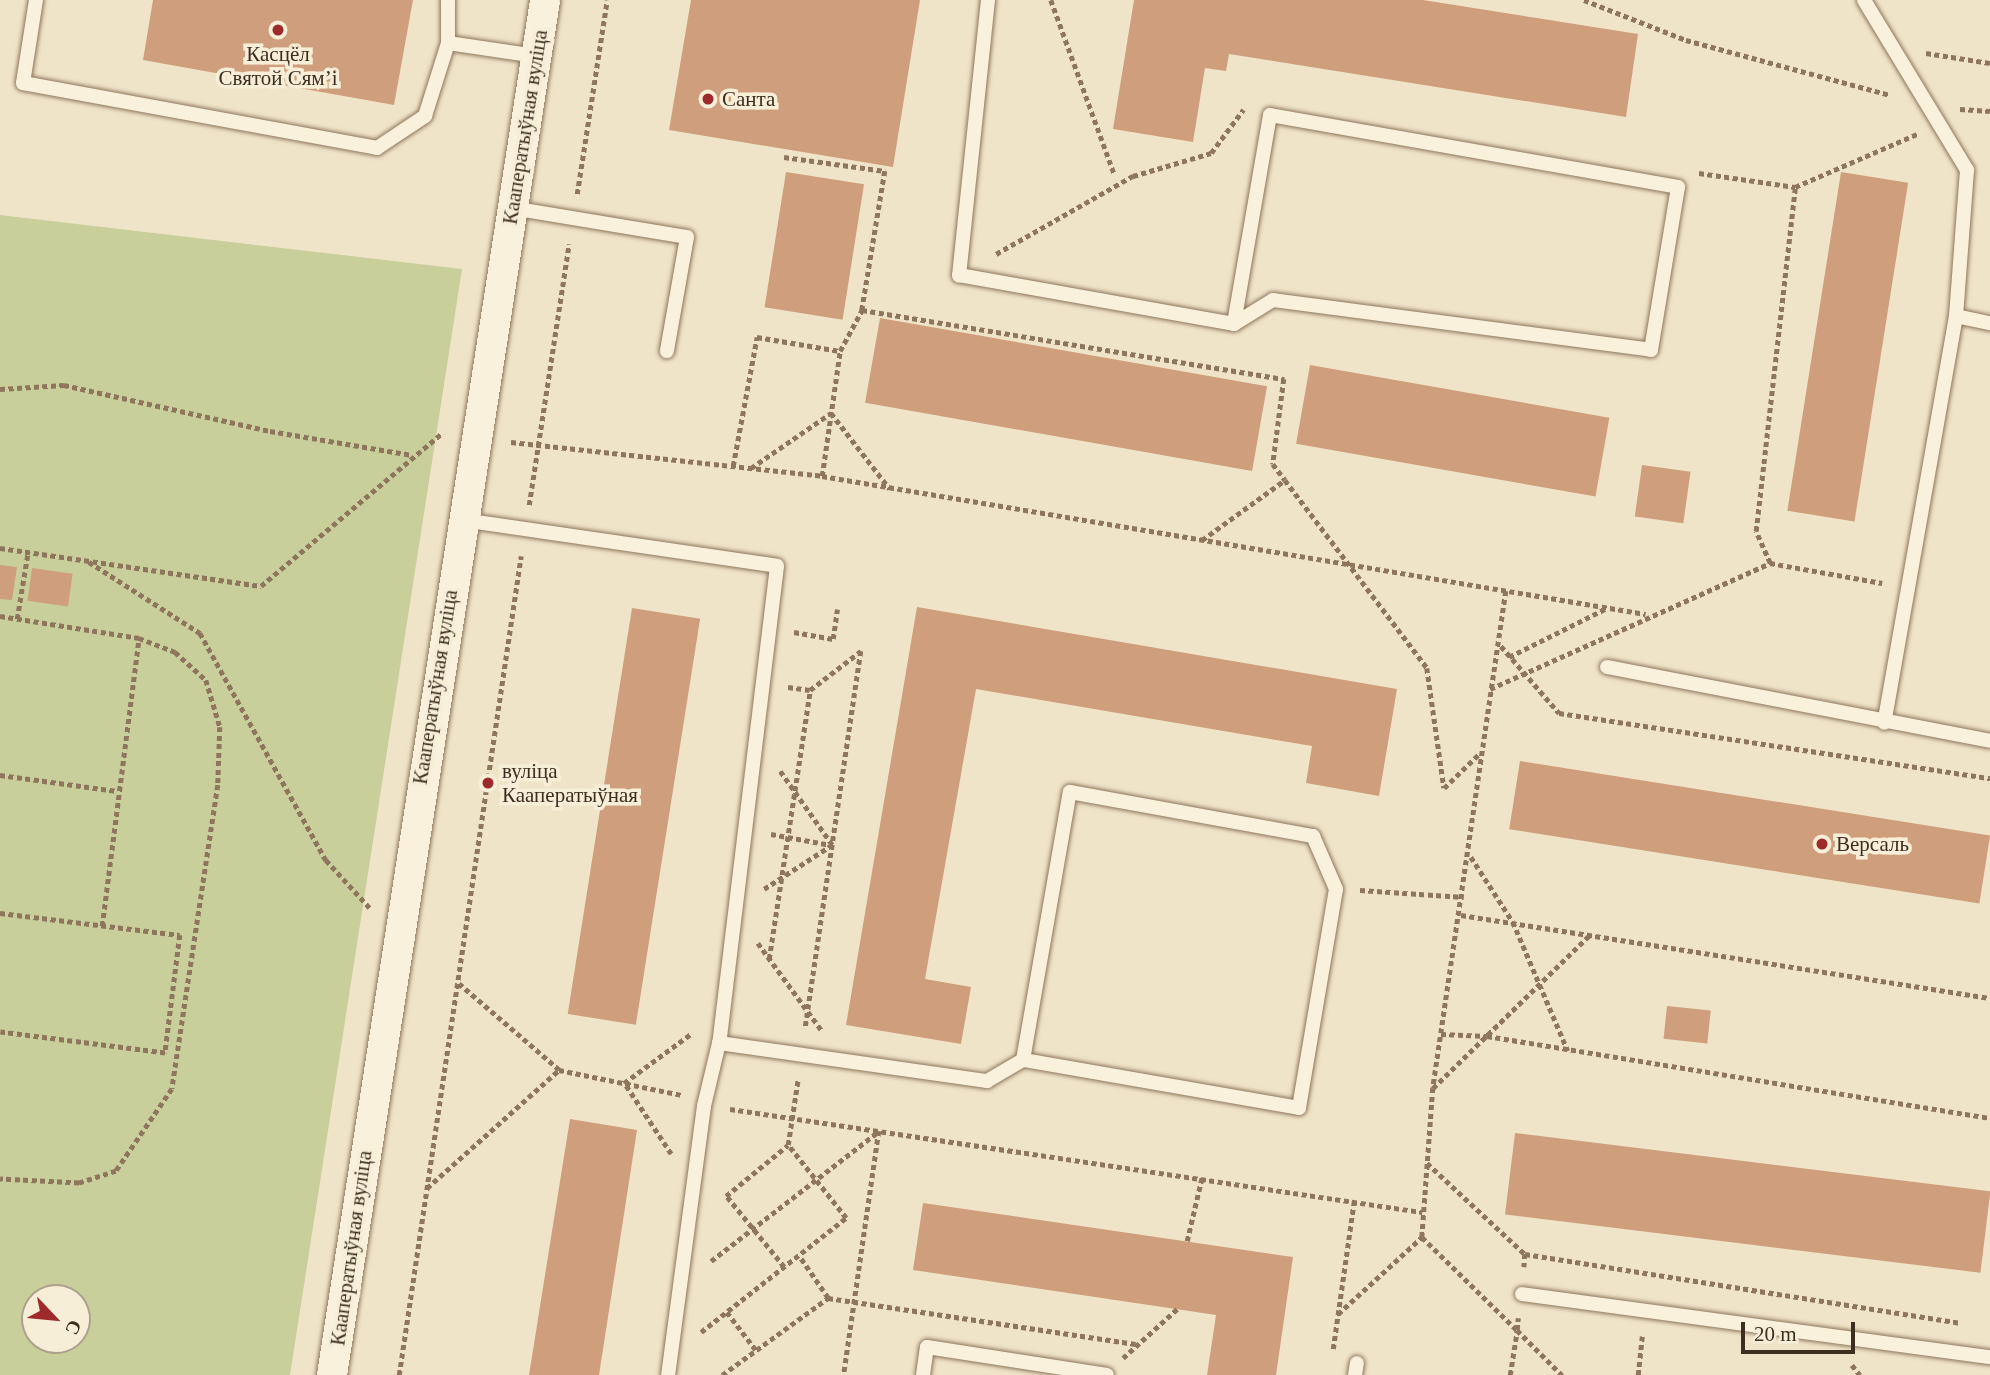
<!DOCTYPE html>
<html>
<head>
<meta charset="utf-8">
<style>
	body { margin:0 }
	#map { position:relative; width:1990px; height:1375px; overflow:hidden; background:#f0e4c8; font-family:Georgia,serif }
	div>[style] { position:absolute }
	.green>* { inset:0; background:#c9cf9b }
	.building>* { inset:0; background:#cf9f7d; transform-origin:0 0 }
	.path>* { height:4.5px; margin-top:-2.25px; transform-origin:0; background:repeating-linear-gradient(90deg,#8d765c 0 5px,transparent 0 8.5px) }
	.roads { filter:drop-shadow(0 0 2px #8d765c) drop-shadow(0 0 2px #8d765c) }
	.lane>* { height:14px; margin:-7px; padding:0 7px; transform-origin:7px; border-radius:7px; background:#faf1dc }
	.street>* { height:30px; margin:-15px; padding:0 15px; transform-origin:15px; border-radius:15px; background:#faf1dc }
	.dots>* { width:19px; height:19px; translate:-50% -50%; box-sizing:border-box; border:4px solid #f7eed8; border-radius:50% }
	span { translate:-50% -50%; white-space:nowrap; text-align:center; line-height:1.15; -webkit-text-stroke:7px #f7eed8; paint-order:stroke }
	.poi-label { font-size:21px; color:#3d2e20 }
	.left { translate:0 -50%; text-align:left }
	.street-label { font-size:21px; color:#3d2e20 }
	.north { position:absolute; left:21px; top:1284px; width:70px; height:70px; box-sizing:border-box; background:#f7eed8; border:2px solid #ada18e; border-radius:50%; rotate:116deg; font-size:19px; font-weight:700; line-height:28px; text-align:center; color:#3d2e20 }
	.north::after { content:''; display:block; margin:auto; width:24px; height:32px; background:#9e2a2b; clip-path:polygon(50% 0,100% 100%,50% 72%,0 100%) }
	.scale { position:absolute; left:1741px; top:1322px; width:114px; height:32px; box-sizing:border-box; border:4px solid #3d2e20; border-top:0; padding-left:9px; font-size:21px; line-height:24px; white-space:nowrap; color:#3d2e20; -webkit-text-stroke:5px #f7eed8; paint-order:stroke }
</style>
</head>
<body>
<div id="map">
	<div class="green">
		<i style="clip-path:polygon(evenodd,0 215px,462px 269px,290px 1375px,0 1375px,0 215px,35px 1298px,77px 1298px,77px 1340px,35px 1340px,35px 1298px)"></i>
	</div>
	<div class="building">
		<i style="clip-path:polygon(153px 0,413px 0,394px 105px,143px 60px)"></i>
		<i style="clip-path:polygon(691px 0,920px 0,893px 167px,669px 130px)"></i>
		<i style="clip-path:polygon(1134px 0,1423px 0,1638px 34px,1626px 117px,1229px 54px,1226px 71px,1205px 68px,1193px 142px,1113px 129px)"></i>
		<i style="left:786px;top:172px;width:79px;height:137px;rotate:9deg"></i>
		<i style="left:1841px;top:172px;width:68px;height:343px;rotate:9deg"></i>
		<i style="left:880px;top:318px;width:393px;height:86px;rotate:10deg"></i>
		<i style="left:1310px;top:365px;width:304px;height:80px;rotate:10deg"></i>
		<i style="left:1642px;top:465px;width:49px;height:52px;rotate:8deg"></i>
		<i style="clip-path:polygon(0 565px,17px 567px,12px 600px,0 599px)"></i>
		<i style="left:32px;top:568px;width:41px;height:33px;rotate:8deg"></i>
		<i style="clip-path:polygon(917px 607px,1397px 689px,1379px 796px,1306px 783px,1312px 746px,976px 689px,925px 979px,971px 987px,961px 1044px,846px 1025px)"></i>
		<i style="left:632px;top:608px;width:69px;height:411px;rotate:9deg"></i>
		<i style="left:1520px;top:761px;width:476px;height:69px;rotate:9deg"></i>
		<i style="left:1667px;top:1006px;width:44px;height:33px;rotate:6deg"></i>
		<i style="clip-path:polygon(570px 1119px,637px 1130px,620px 1240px,599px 1375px,529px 1375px)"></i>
		<i style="left:1515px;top:1133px;width:479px;height:82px;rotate:7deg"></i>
		<i style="clip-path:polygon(923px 1203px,1293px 1257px,1276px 1375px,1207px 1375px,1216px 1315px,913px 1270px)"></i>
	</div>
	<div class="path">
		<i style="left:1051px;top:0;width:184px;rotate:70deg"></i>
		<i style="left:1584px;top:0;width:110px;rotate:21.4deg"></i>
		<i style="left:1686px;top:40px;width:211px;rotate:15.1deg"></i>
		<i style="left:1926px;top:53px;width:65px;rotate:8.9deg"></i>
		<i style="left:1960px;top:109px;width:30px;rotate:4deg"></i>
		<i style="left:784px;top:157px;width:102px;rotate:7.9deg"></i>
		<i style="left:885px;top:171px;width:141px;rotate:99.4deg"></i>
		<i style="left:862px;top:310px;width:428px;rotate:9.3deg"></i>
		<i style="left:1284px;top:379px;width:86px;rotate:97.4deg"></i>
		<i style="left:1273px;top:464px;width:20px;rotate:53deg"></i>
		<i style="left:1699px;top:173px;width:97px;rotate:8.3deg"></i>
		<i style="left:1795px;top:187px;width:133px;rotate:-23.5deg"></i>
		<i style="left:577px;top:194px;width:196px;rotate:-81.2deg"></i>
		<i style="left:996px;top:254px;width:158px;rotate:-29.7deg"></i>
		<i style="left:1133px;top:176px;width:81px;rotate:-16.4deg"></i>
		<i style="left:1211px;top:153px;width:54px;rotate:-53.3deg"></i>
		<i style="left:0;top:389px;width:64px;rotate:-3.6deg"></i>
		<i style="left:64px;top:385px;width:211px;rotate:12.6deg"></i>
		<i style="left:270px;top:431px;width:144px;rotate:9.6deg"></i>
		<i style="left:511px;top:442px;width:313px;rotate:6.2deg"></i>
		<i style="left:822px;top:476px;width:835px;rotate:9.51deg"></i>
		<i style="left:733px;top:466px;width:131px;rotate:-79.5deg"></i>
		<i style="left:757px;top:337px;width:84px;rotate:9.6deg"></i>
		<i style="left:751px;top:468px;width:97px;rotate:-34.5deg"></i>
		<i style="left:831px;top:413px;width:96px;rotate:52.2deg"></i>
		<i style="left:822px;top:476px;width:126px;rotate:-81.8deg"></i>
		<i style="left:840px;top:351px;width:47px;rotate:-61.8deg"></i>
		<i style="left:529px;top:505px;width:264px;rotate:-81.3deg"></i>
		<i style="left:1202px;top:540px;width:102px;rotate:-35.9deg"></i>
		<i style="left:1285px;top:480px;width:236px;rotate:52.9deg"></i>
		<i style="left:1427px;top:668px;width:121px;rotate:81.9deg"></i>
		<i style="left:1444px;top:788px;width:49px;rotate:-44.2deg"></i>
		<i style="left:0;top:548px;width:264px;rotate:8.3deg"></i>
		<i style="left:261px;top:586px;width:238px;rotate:-40.2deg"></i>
		<i style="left:89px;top:562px;width:132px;rotate:32.6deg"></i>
		<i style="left:200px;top:633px;width:260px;rotate:61deg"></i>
		<i style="left:326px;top:860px;width:65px;rotate:47.5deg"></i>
		<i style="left:1770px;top:563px;width:35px;rotate:-114deg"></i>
		<i style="left:1756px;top:531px;width:346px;rotate:-83.5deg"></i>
		<i style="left:1506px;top:591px;width:502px;rotate:98.36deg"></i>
		<i style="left:1433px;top:1088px;width:149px;rotate:94.2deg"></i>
		<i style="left:1422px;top:1237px;width:133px;rotate:44.4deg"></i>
		<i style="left:1517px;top:1330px;width:12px;rotate:-85deg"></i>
		<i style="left:0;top:616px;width:141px;rotate:9deg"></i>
		<i style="left:139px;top:638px;width:39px;rotate:21deg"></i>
		<i style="left:175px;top:652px;width:42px;rotate:42.1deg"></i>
		<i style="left:206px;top:680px;width:49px;rotate:73.4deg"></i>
		<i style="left:220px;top:727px;width:58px;rotate:92deg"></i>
		<i style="left:218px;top:785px;width:307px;rotate:98.6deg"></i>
		<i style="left:172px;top:1089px;width:99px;rotate:124.3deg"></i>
		<i style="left:116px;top:1171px;width:39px;rotate:162deg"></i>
		<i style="left:79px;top:1183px;width:79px;rotate:-177.1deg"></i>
		<i style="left:17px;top:619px;width:68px;rotate:-80.7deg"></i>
		<i style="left:794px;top:632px;width:40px;rotate:10deg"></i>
		<i style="left:833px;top:639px;width:30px;rotate:-82deg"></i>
		<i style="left:1501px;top:646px;width:89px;rotate:49.1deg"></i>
		<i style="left:1559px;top:713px;width:436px;rotate:8.6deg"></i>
		<i style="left:1509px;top:657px;width:110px;rotate:-26.6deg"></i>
		<i style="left:788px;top:687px;width:22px;rotate:8deg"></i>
		<i style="left:810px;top:690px;width:64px;rotate:-37.4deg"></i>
		<i style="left:861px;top:651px;width:382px;rotate:98.4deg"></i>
		<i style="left:1490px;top:689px;width:307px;rotate:-24.2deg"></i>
		<i style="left:1770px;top:563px;width:114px;rotate:10.1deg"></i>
		<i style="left:0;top:775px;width:118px;rotate:7.8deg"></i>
		<i style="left:771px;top:834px;width:61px;rotate:10.4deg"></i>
		<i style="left:1471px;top:857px;width:77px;rotate:57.1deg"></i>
		<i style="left:1513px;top:922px;width:140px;rotate:66.9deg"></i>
		<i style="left:764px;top:889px;width:81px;rotate:-32.9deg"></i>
		<i style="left:832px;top:845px;width:92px;rotate:-125.2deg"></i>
		<i style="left:1360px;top:890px;width:104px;rotate:3.9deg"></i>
		<i style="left:0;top:913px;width:181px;rotate:7deg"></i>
		<i style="left:180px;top:935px;width:119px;rotate:97.2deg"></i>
		<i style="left:165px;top:1053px;width:166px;rotate:-172.7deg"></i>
		<i style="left:1461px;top:915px;width:535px;rotate:8.92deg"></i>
		<i style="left:102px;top:926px;width:290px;rotate:-82.7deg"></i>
		<i style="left:758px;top:943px;width:110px;rotate:53.9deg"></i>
		<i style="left:769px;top:959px;width:272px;rotate:-81.3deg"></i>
		<i style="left:1441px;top:1034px;width:46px;rotate:2.5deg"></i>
		<i style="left:1487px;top:1036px;width:510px;rotate:9.26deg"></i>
		<i style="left:559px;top:1070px;width:126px;rotate:11.5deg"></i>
		<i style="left:1433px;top:1088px;width:221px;rotate:-44.3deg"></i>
		<i style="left:730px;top:1109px;width:700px;rotate:8.47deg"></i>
		<i style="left:671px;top:1154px;width:85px;rotate:-123.5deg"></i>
		<i style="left:624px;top:1083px;width:84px;rotate:-36.3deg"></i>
		<i style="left:1427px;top:1163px;width:134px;rotate:42.9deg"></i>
		<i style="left:1525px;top:1254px;width:13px;rotate:94deg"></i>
		<i style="left:427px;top:1188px;width:177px;rotate:-41.8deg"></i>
		<i style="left:559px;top:1070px;width:132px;rotate:-139.3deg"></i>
		<i style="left:1187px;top:1241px;width:66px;rotate:-76.8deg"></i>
		<i style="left:1525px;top:1254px;width:440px;rotate:9deg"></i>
		<i style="left:711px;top:1261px;width:212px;rotate:-37.7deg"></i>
		<i style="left:879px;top:1131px;width:246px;rotate:98.2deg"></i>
		<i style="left:784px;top:1267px;width:92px;rotate:-129.2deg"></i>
		<i style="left:726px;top:1196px;width:80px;rotate:-39.4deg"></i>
		<i style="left:828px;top:1298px;width:311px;rotate:8.5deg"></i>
		<i style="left:727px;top:1312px;width:48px;rotate:52.7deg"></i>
		<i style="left:1338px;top:1314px;width:114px;rotate:-42.5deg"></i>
		<i style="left:1517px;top:1330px;width:64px;rotate:45deg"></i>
		<i style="left:701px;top:1332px;width:184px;rotate:-38.2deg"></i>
		<i style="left:846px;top:1218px;width:93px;rotate:-128.5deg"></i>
		<i style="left:788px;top:1145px;width:67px;rotate:-81.4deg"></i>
		<i style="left:1333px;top:1349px;width:149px;rotate:-81.9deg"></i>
		<i style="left:1123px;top:1358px;width:73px;rotate:-42.2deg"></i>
		<i style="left:1852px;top:1365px;width:13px;rotate:51deg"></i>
		<i style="left:399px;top:1375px;width:828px;rotate:-81.53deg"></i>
		<i style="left:722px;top:1375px;width:131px;rotate:-36deg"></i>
		<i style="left:828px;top:1298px;width:51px;rotate:-124.6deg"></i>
		<i style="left:1510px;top:1375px;width:45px;rotate:-81deg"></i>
		<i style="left:1638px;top:1375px;width:39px;rotate:-84deg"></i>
	</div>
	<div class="roads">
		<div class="lane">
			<i style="left:36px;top:0;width:84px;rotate:98.9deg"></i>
			<i style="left:23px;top:83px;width:360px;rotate:10.4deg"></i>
			<i style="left:377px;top:148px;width:58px;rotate:-33.7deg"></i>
			<i style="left:425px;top:116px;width:77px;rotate:-72.5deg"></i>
			<i style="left:448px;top:43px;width:43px;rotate:-90deg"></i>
			<i style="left:988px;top:0;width:277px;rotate:96deg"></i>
			<i style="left:959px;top:275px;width:279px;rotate:10.1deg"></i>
			<i style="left:1234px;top:324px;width:46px;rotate:-31.6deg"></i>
			<i style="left:1273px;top:300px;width:381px;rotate:7.5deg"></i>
			<i style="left:1651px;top:350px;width:165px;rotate:-80.6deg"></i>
			<i style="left:1678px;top:187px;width:414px;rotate:-170deg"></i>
			<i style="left:1270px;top:115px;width:212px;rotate:99.8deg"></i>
			<i style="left:1864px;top:0;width:199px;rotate:58.8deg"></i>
			<i style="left:1967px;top:170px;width:146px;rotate:94.3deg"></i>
			<i style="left:1956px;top:316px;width:413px;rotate:100deg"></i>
			<i style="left:448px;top:43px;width:89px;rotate:8.4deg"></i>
			<i style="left:512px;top:208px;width:177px;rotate:9.4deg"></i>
			<i style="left:687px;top:237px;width:116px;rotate:100deg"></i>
			<i style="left:1956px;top:316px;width:35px;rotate:12deg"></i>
			<i style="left:463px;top:520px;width:317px;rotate:8.3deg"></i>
			<i style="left:777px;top:566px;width:481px;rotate:96.9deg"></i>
			<i style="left:719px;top:1043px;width:65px;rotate:103.4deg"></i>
			<i style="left:704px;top:1106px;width:271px;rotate:97.6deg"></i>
			<i style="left:1607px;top:667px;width:390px;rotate:10.9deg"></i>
			<i style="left:719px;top:1043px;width:271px;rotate:8.1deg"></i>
			<i style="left:987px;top:1081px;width:42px;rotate:-30.3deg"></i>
			<i style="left:1023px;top:1060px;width:272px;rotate:-80.1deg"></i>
			<i style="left:1070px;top:792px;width:247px;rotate:10.3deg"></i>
			<i style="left:1313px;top:836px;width:58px;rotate:66.5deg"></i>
			<i style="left:1336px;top:889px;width:222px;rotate:99.6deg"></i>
			<i style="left:1299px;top:1108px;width:280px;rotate:-170.1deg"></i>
			<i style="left:1522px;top:1294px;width:472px;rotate:7.7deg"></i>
			<i style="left:923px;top:1375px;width:28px;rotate:-82deg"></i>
			<i style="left:927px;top:1347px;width:182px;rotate:8.8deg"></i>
			<i style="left:1355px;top:1375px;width:12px;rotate:-81deg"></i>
		</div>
		<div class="street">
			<i style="left:332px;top:1375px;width:1391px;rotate:-81.19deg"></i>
		</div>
	</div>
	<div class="dots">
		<i style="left:278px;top:30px;background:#9e2a2b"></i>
		<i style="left:708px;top:99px;background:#9e2a2b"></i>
		<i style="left:488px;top:783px;background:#9e2a2b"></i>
		<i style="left:1822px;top:844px;background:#9e2a2b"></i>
	</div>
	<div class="poi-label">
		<span style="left:278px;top:66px">Касцёл<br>Святой Сямʼі</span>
		<span class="left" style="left:722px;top:99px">Санта</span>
		<span class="left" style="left:502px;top:783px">вуліца<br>Кааператыўная</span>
		<span class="left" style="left:1836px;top:844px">Версаль</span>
	</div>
	<div class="street-label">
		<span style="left:525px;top:127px;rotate:-81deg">Кааператыўная вуліца</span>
		<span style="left:435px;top:687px;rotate:-81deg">Кааператыўная вуліца</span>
		<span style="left:351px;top:1248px;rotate:-82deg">Кааператыўная вуліца</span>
	</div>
	<div class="north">С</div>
	<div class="scale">20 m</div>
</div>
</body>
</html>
